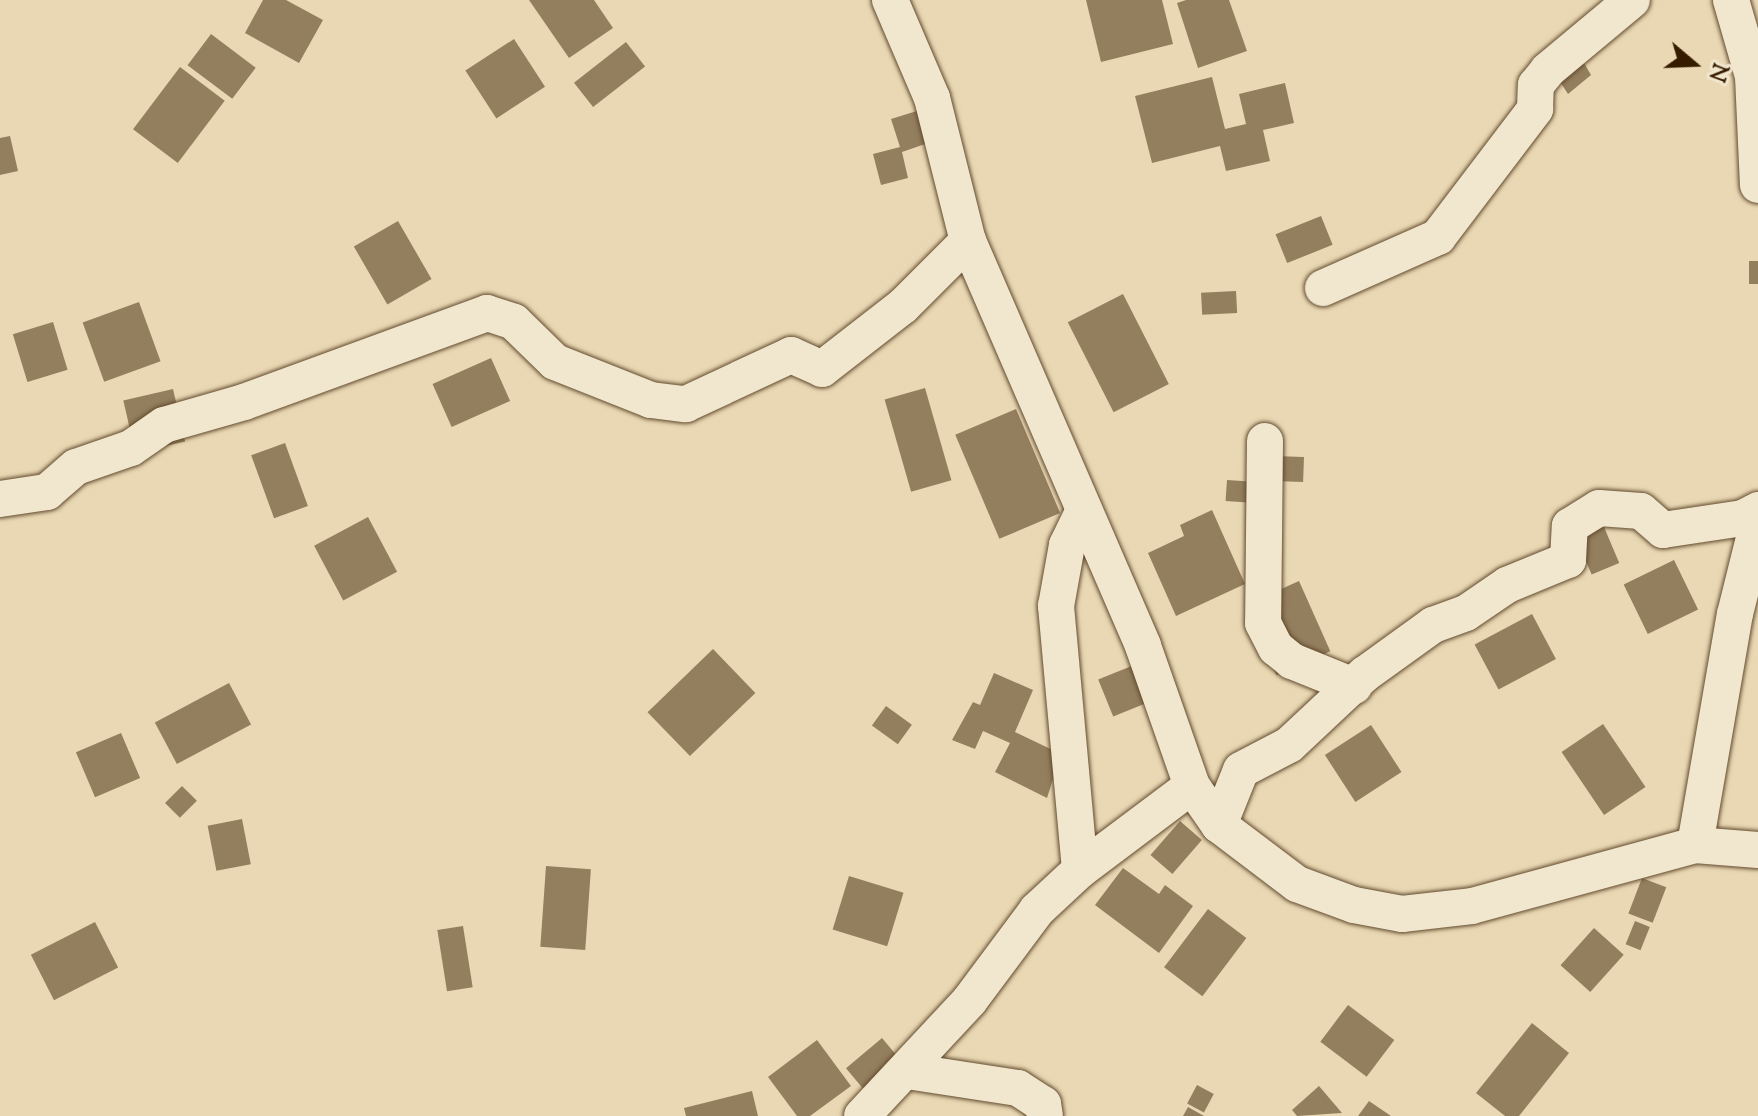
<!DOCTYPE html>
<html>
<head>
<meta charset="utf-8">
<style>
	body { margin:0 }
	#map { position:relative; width:1758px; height:1116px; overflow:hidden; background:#ead8b4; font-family:"Sorts Mill Goudy",serif }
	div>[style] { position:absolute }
	.building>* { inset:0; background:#937e5e; transform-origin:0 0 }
	.roads { filter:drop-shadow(0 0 2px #624b2e) drop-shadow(0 0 2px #624b2e) }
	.minor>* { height:36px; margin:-18px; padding:0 18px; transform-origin:18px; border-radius:18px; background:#f1e6ce }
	span { translate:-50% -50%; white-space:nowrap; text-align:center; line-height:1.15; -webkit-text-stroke:7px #f1e6ce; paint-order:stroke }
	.north { position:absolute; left:1654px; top:24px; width:80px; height:80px; -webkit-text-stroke:6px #f1e6ce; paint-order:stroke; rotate:109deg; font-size:22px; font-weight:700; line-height:32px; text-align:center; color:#351c01 }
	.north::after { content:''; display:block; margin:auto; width:28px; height:36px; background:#351c01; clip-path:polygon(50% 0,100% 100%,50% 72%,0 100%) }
</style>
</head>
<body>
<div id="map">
	<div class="building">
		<i style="clip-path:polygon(263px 0,286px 0,323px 20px,299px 63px,245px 33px)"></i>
		<i style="clip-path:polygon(529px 0,594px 0,613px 28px,569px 58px)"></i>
		<i style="clip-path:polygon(1086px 0,1162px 0,1173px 44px,1101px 62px)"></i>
		<i style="clip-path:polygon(1186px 0,1229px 0,1247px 51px,1198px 68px,1177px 3px)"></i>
		<i style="left:211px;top:34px;width:56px;height:39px;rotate:37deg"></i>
		<i style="left:514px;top:39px;width:57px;height:58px;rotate:57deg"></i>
		<i style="left:626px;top:42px;width:31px;height:66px;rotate:52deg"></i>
		<i style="clip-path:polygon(1576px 49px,1591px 75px,1568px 94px,1551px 68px)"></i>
		<i style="left:180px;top:67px;width:56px;height:78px;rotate:37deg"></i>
		<i style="clip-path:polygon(1212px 77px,1225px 129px,1246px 124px,1239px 94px,1285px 83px,1294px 123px,1263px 130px,1270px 161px,1226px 171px,1220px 146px,1152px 163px,1135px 96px)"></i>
		<i style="clip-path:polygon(920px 110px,931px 142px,902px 152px,908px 178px,881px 185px,873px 154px,900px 147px,891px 119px)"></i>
		<i style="clip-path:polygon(10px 136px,18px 171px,0 175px,0 138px)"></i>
		<i style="left:1321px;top:216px;width:31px;height:49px;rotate:68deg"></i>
		<i style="left:398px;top:221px;width:67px;height:51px;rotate:60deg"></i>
		<i style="left:1749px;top:261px;width:9px;height:23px"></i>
		<i style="left:1236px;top:291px;width:22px;height:35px;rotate:87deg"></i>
		<i style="left:1123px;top:294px;width:101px;height:62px;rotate:63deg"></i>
		<i style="left:139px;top:302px;width:63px;height:60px;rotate:70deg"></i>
		<i style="left:53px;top:322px;width:50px;height:42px;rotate:73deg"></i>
		<i style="left:491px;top:358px;width:47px;height:64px;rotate:66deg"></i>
		<i style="left:925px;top:388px;width:96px;height:42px;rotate:74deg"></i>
		<i style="left:173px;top:389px;width:54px;height:51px;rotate:77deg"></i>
		<i style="left:1016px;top:409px;width:113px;height:66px;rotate:67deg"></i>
		<i style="left:285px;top:443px;width:67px;height:36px;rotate:70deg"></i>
		<i style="left:1274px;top:456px;width:30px;height:25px;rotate:2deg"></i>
		<i style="left:1227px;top:480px;width:30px;height:21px;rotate:4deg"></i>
		<i style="clip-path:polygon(1212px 510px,1245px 584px,1176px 616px,1148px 553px,1184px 536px,1180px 525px)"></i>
		<i style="left:368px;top:517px;width:62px;height:61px;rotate:62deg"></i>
		<i style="left:1604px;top:527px;width:39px;height:30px;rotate:67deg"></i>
		<i style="left:1674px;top:560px;width:55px;height:56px;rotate:64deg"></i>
		<i style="left:1299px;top:581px;width:77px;height:59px;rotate:66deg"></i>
		<i style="left:1532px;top:614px;width:51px;height:65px;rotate:62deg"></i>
		<i style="left:713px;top:649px;width:61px;height:91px;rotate:46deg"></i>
		<i style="left:1139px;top:663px;width:40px;height:44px;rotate:68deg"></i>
		<i style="clip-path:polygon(994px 673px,1033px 690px,1015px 732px,1061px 754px,1047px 798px,995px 772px,1010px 743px,983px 731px,975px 749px,952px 740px,973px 702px,980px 705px)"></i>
		<i style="left:229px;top:683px;width:47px;height:84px;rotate:62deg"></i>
		<i style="left:886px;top:706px;width:32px;height:24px;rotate:36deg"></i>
		<i style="left:1603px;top:724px;width:76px;height:50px;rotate:56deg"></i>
		<i style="left:1371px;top:725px;width:56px;height:55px;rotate:57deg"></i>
		<i style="left:121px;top:733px;width:49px;height:49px;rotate:67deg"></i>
		<i style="left:182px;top:786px;width:21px;height:24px;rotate:45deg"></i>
		<i style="left:242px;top:819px;width:46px;height:35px;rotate:79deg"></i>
		<i style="left:1180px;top:821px;width:29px;height:45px;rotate:41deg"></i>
		<i style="left:546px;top:866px;width:45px;height:81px;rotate:4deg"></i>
		<i style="clip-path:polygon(1123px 868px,1159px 894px,1165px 885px,1193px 906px,1159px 953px,1095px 905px)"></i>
		<i style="left:849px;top:876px;width:57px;height:56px;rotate:17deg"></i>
		<i style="left:1642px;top:878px;width:26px;height:38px;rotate:21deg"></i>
		<i style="left:1208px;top:909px;width:48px;height:73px;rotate:37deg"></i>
		<i style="left:1635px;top:921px;width:16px;height:25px;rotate:22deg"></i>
		<i style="left:95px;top:922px;width:51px;height:72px;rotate:63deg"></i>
		<i style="left:463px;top:926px;width:62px;height:26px;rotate:81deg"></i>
		<i style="left:1594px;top:928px;width:40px;height:50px;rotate:42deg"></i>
		<i style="left:1348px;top:1005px;width:58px;height:46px;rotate:37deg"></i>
		<i style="clip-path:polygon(1532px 1023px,1569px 1053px,1519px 1116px,1505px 1116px,1476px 1093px)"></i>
		<i style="left:882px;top:1038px;width:26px;height:47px;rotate:50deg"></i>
		<i style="clip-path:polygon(817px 1040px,851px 1086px,810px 1116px,797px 1116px,768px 1077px)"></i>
		<i style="left:1197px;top:1085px;width:19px;height:21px;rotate:28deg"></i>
		<i style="clip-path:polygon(1319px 1086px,1342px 1113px,1297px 1116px,1292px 1110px)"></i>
		<i style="clip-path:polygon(752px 1091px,758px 1116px,686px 1116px,684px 1108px)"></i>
		<i style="clip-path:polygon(1369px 1101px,1391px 1116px,1358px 1116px)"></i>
		<i style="clip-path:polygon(1188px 1107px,1204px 1116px,1183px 1116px)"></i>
	</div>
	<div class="roads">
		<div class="minor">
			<i style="left:890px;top:0;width:107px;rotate:66.8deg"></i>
			<i style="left:932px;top:98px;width:147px;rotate:75.9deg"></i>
			<i style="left:968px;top:241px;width:441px;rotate:66.6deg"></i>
			<i style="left:1143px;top:646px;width:148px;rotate:70.7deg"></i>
			<i style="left:1192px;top:786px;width:47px;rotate:55.3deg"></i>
			<i style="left:1219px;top:825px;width:98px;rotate:37.1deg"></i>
			<i style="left:1297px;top:884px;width:61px;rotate:20.2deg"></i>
			<i style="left:1354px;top:905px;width:49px;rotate:10.6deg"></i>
			<i style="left:1402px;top:914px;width:70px;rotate:-6.5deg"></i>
			<i style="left:1472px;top:906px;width:231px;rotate:-15.3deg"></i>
			<i style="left:1695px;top:845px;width:234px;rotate:-80.2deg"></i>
			<i style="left:1735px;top:614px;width:95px;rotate:-76deg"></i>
			<i style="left:1731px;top:0;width:79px;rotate:73.9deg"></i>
			<i style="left:1753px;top:76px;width:109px;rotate:87.4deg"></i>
			<i style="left:1323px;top:288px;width:126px;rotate:-23.9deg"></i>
			<i style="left:1438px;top:237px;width:161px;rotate:-52.8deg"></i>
			<i style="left:1535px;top:109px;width:24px;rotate:-88deg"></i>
			<i style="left:1536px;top:85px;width:19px;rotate:-51deg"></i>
			<i style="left:1548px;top:70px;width:109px;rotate:-39.8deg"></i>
			<i style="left:1265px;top:441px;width:182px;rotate:90.6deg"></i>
			<i style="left:1263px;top:623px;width:28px;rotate:63deg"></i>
			<i style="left:1276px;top:648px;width:21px;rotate:39deg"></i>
			<i style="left:1292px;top:661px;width:67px;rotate:22deg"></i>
			<i style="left:0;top:499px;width:48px;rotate:-8.5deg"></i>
			<i style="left:47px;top:492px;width:38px;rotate:-41deg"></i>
			<i style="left:76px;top:467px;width:58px;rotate:-19.1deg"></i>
			<i style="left:131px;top:448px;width:40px;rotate:-34.9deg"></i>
			<i style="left:164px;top:425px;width:83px;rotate:-16deg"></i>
			<i style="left:244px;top:402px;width:259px;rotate:-20.1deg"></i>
			<i style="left:487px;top:313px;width:28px;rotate:18deg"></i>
			<i style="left:514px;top:322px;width:57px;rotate:44.3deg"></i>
			<i style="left:555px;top:362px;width:103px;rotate:21.6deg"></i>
			<i style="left:651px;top:400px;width:35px;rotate:7deg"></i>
			<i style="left:686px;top:404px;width:116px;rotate:-25deg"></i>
			<i style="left:791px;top:355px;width:34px;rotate:24deg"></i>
			<i style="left:822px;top:369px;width:103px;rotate:-37.9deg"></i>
			<i style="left:903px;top:306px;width:92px;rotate:-45deg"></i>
			<i style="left:1084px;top:510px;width:39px;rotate:116deg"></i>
			<i style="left:1067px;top:545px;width:62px;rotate:100.2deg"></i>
			<i style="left:1056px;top:606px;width:265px;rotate:84.8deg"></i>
			<i style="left:1080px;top:870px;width:140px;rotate:-36.9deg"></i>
			<i style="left:1219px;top:825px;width:59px;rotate:-68.2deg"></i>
			<i style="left:1241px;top:770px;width:54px;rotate:-27.5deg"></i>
			<i style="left:1289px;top:745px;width:104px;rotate:-43.1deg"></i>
			<i style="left:1365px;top:674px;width:84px;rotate:-35.8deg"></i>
			<i style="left:1433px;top:625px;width:35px;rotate:-20deg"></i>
			<i style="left:1466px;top:613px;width:50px;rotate:-34.3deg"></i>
			<i style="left:1507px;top:585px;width:66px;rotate:-22.3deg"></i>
			<i style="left:1568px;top:560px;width:34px;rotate:-87deg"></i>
			<i style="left:1570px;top:526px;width:34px;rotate:-32deg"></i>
			<i style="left:1599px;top:508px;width:42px;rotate:4.1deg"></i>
			<i style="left:1641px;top:511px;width:29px;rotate:41deg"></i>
			<i style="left:1663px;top:530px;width:81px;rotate:-8.5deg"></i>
			<i style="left:1743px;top:518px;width:17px;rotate:-28deg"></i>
			<i style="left:1695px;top:845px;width:63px;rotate:4.5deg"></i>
			<i style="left:907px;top:1071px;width:112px;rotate:8.7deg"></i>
			<i style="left:1018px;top:1088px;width:30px;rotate:33deg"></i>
			<i style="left:1043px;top:1104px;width:12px;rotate:81deg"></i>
			<i style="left:862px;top:1116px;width:158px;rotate:-47deg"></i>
			<i style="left:970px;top:1000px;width:112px;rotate:-53.3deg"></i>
			<i style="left:1037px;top:910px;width:59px;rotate:-42.9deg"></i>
		</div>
	</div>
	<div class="north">N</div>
</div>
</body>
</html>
